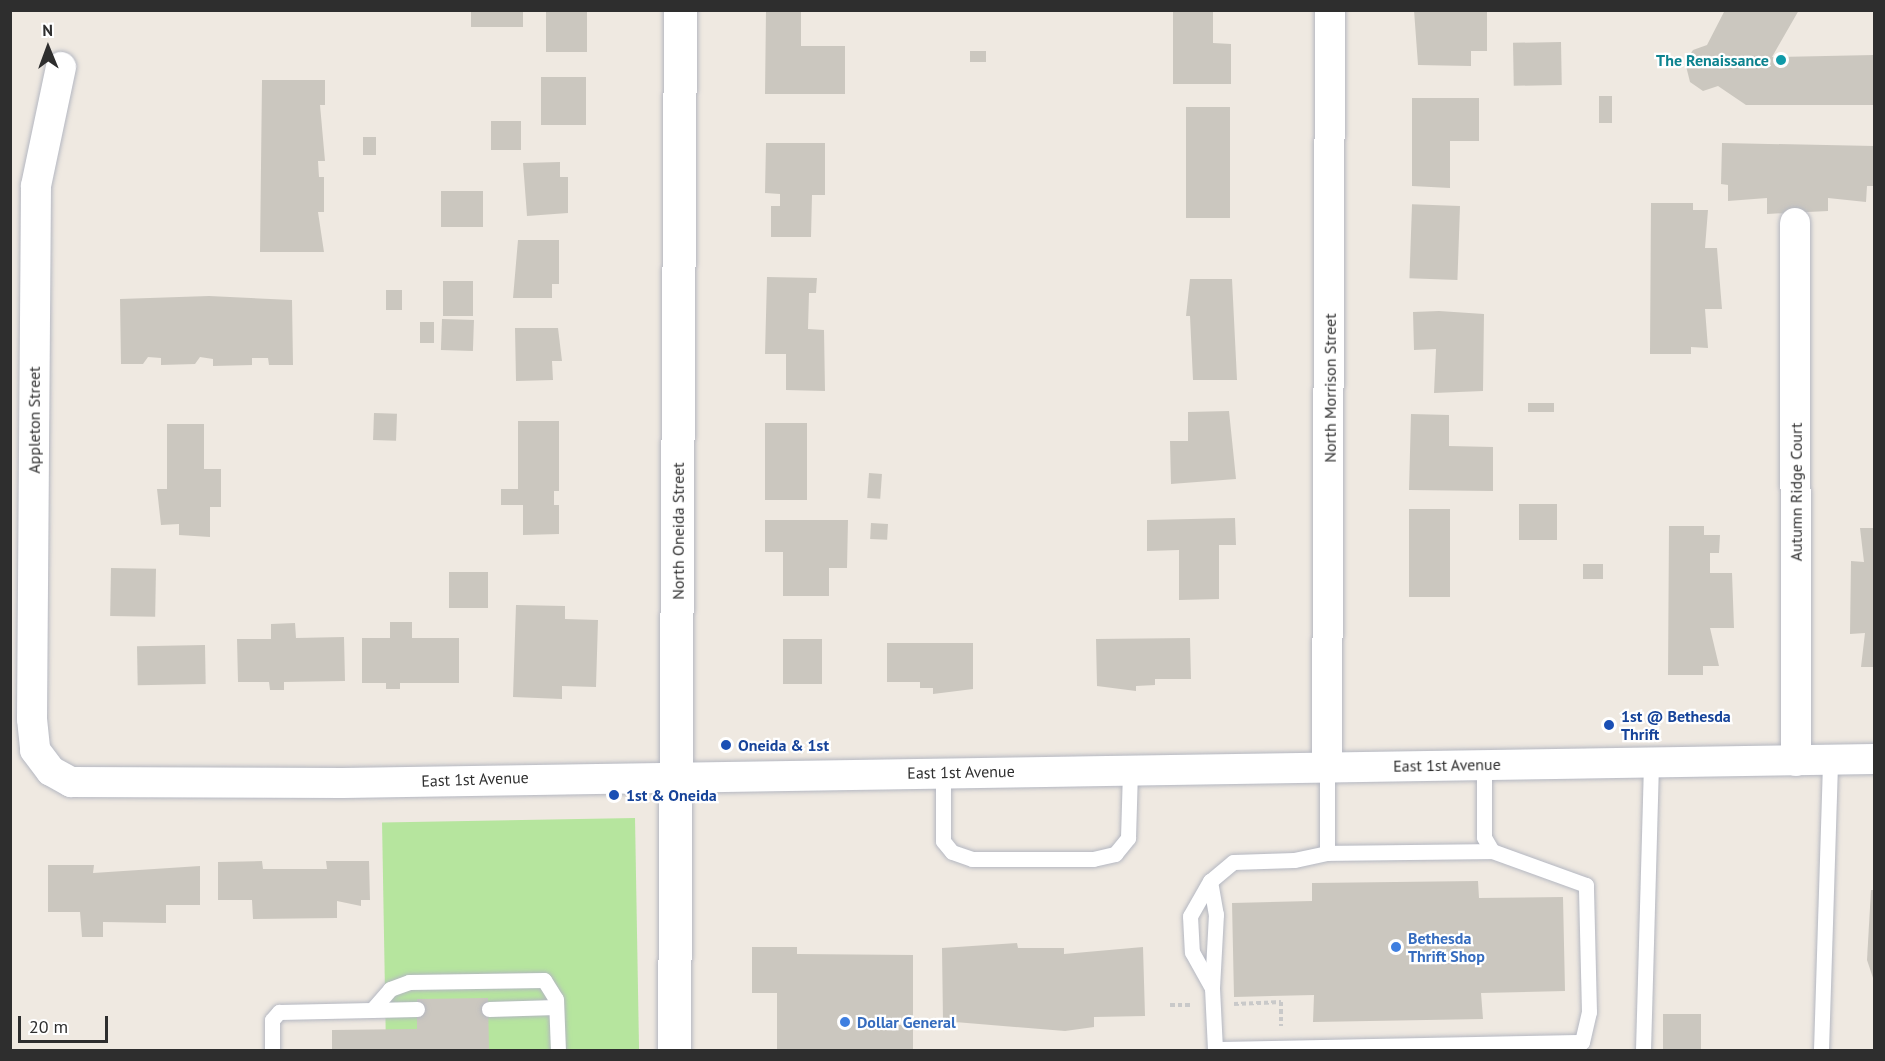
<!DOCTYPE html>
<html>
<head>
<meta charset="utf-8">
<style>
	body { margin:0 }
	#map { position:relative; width:1885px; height:1061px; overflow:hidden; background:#efe9e1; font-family:"PT Sans",sans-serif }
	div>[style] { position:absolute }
	.green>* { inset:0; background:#b6e59e; transform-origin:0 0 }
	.building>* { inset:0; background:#cbc7bf; transform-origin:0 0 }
	.path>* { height:4px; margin-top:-2px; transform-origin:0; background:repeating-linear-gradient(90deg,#c9c9c9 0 4.5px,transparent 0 7.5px) }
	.roads { filter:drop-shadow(0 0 2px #b4b7c1) drop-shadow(0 0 2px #b4b7c1) }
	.service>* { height:15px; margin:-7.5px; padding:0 7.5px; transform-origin:7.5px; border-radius:7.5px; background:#fff }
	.minor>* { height:30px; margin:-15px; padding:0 15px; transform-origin:15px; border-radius:15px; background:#fff }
	.tertiary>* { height:33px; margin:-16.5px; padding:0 16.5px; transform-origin:16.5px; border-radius:16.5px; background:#fff }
	.dots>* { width:16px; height:16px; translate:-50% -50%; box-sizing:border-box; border:3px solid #fff; border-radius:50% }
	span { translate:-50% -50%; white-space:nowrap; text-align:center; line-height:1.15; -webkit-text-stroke:4.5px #fff; paint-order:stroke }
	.culture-label { font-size:16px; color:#0d838f; font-weight:700 }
	.right { translate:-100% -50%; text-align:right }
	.street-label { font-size:16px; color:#2e2e2e }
	.transit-label { font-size:16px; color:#164399; font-weight:700 }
	.left { translate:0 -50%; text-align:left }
	.shop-label { font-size:16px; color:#366cbe; font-weight:700 }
	.frame { position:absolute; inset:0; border:12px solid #2e2e2e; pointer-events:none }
	.north { position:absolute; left:18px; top:18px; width:60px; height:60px; -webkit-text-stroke:4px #fff; paint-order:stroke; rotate:359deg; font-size:16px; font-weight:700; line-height:24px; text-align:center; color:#2e2e2e }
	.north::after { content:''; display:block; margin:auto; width:21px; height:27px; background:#2e2e2e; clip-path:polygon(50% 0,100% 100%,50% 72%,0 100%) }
	.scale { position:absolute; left:18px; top:1016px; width:90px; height:27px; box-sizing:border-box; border:3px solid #2e2e2e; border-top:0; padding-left:8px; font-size:18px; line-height:21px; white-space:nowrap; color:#2e2e2e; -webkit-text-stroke:4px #fff; paint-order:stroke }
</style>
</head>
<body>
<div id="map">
	<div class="green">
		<i style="left:635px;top:818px;width:232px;height:253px;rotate:89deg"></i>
	</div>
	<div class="building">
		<i style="left:471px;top:10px;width:52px;height:17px"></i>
		<i style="left:546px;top:10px;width:41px;height:42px"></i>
		<i style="clip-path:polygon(766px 10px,801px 10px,801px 46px,845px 46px,845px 94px,765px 94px)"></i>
		<i style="clip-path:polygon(1173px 10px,1213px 10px,1213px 43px,1231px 44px,1231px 84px,1173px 84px)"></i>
		<i style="clip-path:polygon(1414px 10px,1487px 10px,1487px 51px,1471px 51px,1471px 66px,1418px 65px)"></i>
		<i style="clip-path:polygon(1725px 10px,1799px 10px,1772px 57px,1874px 55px,1874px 105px,1746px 105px,1718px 86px,1703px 91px,1690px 82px,1685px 62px,1693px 50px,1707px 45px)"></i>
		<i style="left:1561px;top:42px;width:43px;height:48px;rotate:89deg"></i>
		<i style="left:970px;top:51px;width:16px;height:11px"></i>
		<i style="left:541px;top:77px;width:45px;height:48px"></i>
		<i style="clip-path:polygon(262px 80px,325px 80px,325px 105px,320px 105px,325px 161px,318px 161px,319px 177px,324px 177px,324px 212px,318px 212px,324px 252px,260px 252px)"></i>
		<i style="left:1599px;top:96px;width:13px;height:27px"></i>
		<i style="clip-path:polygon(1412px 98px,1479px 98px,1479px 141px,1450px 141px,1450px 188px,1412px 186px)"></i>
		<i style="left:1186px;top:107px;width:44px;height:111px"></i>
		<i style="left:491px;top:121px;width:30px;height:29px"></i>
		<i style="left:363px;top:137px;width:13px;height:18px"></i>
		<i style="clip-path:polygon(766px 143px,825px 143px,825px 195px,812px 195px,811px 237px,771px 237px,771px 206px,780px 206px,780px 194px,765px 193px)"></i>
		<i style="clip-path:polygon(1722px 143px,1874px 146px,1874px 186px,1867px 186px,1866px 202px,1828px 198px,1828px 211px,1767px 214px,1767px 198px,1728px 201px,1728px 185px,1721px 184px)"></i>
		<i style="clip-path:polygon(560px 162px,560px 177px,568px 177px,568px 213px,527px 216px,523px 163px)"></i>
		<i style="left:441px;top:191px;width:42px;height:36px"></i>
		<i style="clip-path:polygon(1651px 203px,1693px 203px,1693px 210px,1708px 210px,1705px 248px,1717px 248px,1722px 309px,1705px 309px,1708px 348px,1691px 347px,1691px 354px,1650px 354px)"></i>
		<i style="left:1460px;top:206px;width:74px;height:48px;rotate:92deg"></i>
		<i style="clip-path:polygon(518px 240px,559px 240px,559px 284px,552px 284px,552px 298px,513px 298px)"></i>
		<i style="clip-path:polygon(767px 277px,817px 278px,816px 293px,809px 293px,808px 329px,824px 330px,825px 391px,786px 390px,786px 354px,765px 354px)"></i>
		<i style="clip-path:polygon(1190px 279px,1232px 279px,1237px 380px,1193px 380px,1190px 316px,1186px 316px)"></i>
		<i style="left:443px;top:281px;width:30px;height:35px"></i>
		<i style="left:386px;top:290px;width:16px;height:20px"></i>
		<i style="clip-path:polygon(209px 296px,292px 300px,293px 365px,269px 365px,268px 358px,252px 358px,252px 365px,213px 366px,213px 359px,200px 357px,195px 364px,161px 365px,161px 358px,148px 357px,143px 364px,121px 364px,120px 299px)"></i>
		<i style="clip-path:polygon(1439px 311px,1484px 314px,1483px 391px,1434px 393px,1436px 349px,1414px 350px,1413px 312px)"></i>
		<i style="left:442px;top:319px;width:32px;height:31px;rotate:2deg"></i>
		<i style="left:434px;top:322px;width:21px;height:14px;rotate:90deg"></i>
		<i style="clip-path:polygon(515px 328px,558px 328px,562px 361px,552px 361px,553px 380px,516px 381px)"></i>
		<i style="left:1528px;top:403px;width:26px;height:9px"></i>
		<i style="clip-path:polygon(1229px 411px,1236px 479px,1171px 484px,1170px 441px,1188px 441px,1188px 412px)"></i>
		<i style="left:374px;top:413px;width:23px;height:27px;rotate:2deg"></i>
		<i style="clip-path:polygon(1411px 414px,1449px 415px,1449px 446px,1493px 447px,1493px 491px,1409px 490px)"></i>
		<i style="clip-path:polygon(518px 421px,559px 421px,559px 491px,554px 491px,554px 505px,559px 505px,559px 534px,523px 535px,523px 505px,501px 505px,501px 489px,518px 489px)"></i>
		<i style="left:765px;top:423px;width:42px;height:77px"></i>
		<i style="clip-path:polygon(167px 424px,204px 424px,204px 469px,221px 469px,221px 507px,210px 507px,210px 537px,179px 535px,179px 524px,161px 525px,157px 489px,167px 489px)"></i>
		<i style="left:869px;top:473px;width:13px;height:25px;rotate:4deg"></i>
		<i style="left:1557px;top:504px;width:36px;height:38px;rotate:90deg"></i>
		<i style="left:1450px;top:509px;width:88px;height:41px;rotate:90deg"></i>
		<i style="clip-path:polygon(1235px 518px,1236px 545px,1219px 545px,1219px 599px,1179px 600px,1179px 550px,1147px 551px,1147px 520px)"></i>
		<i style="clip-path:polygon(765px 520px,848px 520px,847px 568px,829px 568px,829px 596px,783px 596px,783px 552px,765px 552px)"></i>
		<i style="left:871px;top:523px;width:17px;height:16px;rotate:3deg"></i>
		<i style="clip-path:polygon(1669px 526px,1704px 526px,1704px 535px,1720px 535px,1719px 553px,1710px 553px,1710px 573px,1732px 573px,1734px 628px,1710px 628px,1719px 666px,1703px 666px,1703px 675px,1668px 675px)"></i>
		<i style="clip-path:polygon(1860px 528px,1874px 528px,1874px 667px,1861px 667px,1865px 633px,1850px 634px,1851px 561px,1864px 562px)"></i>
		<i style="left:1583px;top:564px;width:20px;height:15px"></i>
		<i style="left:111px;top:568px;width:45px;height:48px;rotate:1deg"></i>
		<i style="left:488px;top:572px;width:36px;height:39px;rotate:90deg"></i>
		<i style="clip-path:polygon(516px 605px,565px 606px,565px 619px,598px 620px,596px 687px,562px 686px,562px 699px,513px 697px)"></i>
		<i style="clip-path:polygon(390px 622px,412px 622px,412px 638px,459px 638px,459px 683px,400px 683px,400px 689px,386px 689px,386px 683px,362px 683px,362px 638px,390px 638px)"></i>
		<i style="clip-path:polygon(295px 623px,296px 638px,344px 637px,345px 681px,284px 682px,284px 690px,270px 690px,269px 682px,238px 682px,237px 639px,271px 639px,271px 624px)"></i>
		<i style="clip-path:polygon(1190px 638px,1191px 679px,1155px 679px,1155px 685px,1136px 686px,1136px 691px,1097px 686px,1096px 639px)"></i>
		<i style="left:783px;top:639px;width:39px;height:45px"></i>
		<i style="clip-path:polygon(887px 643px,973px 643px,973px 689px,933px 694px,933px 688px,920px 688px,920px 682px,887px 682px)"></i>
		<i style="left:205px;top:645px;width:39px;height:68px;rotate:89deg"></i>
		<i style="clip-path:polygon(262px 861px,263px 869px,327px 869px,326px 861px,369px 861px,370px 900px,361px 900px,361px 906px,337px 901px,337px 918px,253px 919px,252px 900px,218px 900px,218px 862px)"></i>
		<i style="clip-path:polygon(48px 865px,94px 865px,93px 873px,200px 866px,200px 905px,166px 905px,166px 923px,103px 922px,103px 937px,82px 937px,80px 912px,48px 912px)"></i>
		<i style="clip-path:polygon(1478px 881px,1479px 898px,1563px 897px,1565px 991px,1481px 993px,1483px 1019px,1313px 1022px,1314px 995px,1234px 997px,1232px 903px,1312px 901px,1312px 883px)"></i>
		<i style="clip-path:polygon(1871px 890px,1874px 890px,1874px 981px,1867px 960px)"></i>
		<i style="clip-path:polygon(1017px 943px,1018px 948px,1064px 948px,1064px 954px,1143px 947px,1145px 1016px,1094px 1017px,1094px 1027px,1065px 1031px,943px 1021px,942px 948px)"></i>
		<i style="clip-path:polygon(752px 947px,797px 947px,797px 954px,913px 955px,913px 1050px,777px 1050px,777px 993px,752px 993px)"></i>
		<i style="clip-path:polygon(488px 998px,489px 1050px,332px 1050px,332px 1030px,417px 1029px,417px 999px)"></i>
		<i style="left:1663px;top:1014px;width:38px;height:36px"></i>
	</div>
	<div class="path">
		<i style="left:1234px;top:1004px;width:47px;rotate:-2.4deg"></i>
		<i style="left:1281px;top:1002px;width:24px;rotate:90deg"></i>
		<i style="left:1170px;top:1005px;width:20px"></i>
	</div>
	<div class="roads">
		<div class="service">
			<i style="left:1327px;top:766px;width:87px;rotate:90deg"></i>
			<i style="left:1327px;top:853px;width:34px;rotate:168deg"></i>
			<i style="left:1294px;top:860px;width:61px;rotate:178.1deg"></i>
			<i style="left:1233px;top:862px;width:30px;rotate:140deg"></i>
			<i style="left:1210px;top:881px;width:40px;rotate:119.7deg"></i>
			<i style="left:1190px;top:916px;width:36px;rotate:87deg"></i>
			<i style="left:1192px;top:952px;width:41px;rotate:60.9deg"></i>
			<i style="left:1212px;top:988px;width:61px;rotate:87.2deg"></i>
			<i style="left:1215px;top:1049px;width:367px;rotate:-1.1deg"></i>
			<i style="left:1582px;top:1042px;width:31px;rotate:-77deg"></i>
			<i style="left:1589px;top:1012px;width:127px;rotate:-91.4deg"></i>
			<i style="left:1586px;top:885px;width:100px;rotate:-160.1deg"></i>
			<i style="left:1492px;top:851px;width:16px;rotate:-120deg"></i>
			<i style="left:1484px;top:837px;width:72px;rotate:-90deg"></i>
			<i style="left:943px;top:772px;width:69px;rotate:90deg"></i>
			<i style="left:943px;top:841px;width:14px;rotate:51deg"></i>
			<i style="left:952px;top:852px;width:21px;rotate:19deg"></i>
			<i style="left:972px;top:859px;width:121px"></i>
			<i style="left:1093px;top:859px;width:23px;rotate:-13deg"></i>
			<i style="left:1115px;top:854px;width:21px;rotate:-51deg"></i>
			<i style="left:1128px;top:838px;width:68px;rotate:-88.3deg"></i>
			<i style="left:1327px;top:853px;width:165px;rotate:-0.7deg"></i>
			<i style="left:1210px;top:881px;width:34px;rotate:80deg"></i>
			<i style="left:1216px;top:914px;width:74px;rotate:93.1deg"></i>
			<i style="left:489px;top:1009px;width:67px;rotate:-1.7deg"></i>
			<i style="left:372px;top:1010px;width:45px;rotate:-1.3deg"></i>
			<i style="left:272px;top:1050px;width:30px;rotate:-90deg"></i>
			<i style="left:272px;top:1020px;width:11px;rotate:-49deg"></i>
			<i style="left:279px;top:1012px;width:93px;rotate:-1.2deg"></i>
			<i style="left:372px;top:1010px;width:28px;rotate:-49deg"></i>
			<i style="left:390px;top:989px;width:20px;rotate:-20deg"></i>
			<i style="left:409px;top:982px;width:135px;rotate:-0.8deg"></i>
			<i style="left:544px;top:980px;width:22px;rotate:58deg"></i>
			<i style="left:556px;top:999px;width:51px;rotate:87.8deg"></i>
			<i style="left:1643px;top:1050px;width:287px;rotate:-88.4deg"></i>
			<i style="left:1821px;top:1050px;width:290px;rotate:-88.2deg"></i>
		</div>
		<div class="minor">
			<i style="left:61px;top:67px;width:122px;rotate:101.9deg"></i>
			<i style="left:36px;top:186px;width:533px;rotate:90.43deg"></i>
			<i style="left:32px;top:719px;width:31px;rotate:84deg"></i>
			<i style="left:35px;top:750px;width:26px;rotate:53deg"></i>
			<i style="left:51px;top:771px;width:23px;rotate:29deg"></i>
			<i style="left:71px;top:782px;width:272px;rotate:0.2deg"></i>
			<i style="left:343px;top:783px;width:1531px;rotate:-0.9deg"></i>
			<i style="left:1795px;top:223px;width:538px;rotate:89.89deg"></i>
			<i style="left:1327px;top:766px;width:756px;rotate:-89.77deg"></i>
		</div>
		<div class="tertiary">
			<i style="left:674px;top:1050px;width:1040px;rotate:-89.67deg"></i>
		</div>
	</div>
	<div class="dots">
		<i style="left:1781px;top:60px;background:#0f9aa8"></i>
		<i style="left:1609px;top:725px;background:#1a4fb4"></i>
		<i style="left:726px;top:745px;background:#1a4fb4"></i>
		<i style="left:614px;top:795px;background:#1a4fb4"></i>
		<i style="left:1396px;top:947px;background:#3f7fe0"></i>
		<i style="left:845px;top:1022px;background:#3f7fe0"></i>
	</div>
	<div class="culture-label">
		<span class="right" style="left:1769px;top:60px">The Renaissance</span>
	</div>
	<div class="street-label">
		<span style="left:1330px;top:388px;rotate:-90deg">North Morrison Street</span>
		<span style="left:34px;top:420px;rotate:-90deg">Appleton Street</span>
		<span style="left:1796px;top:492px;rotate:-90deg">Autumn Ridge Court</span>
		<span style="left:678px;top:531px;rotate:-90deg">North Oneida Street</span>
		<span style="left:1447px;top:765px;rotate:-1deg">East 1st Avenue</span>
		<span style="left:961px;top:772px;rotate:-1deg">East 1st Avenue</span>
		<span style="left:475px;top:779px;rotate:-2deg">East 1st Avenue</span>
	</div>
	<div class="transit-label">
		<span class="left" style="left:1621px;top:725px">1st @ Bethesda<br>Thrift</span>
		<span class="left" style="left:738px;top:745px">Oneida &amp; 1st</span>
		<span class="left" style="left:626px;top:795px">1st &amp; Oneida</span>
	</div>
	<div class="shop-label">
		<span class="left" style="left:1408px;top:947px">Bethesda<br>Thrift Shop</span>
		<span class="left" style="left:857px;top:1022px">Dollar General</span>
	</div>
	<div class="frame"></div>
	<div class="north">N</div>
	<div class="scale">20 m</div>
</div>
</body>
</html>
